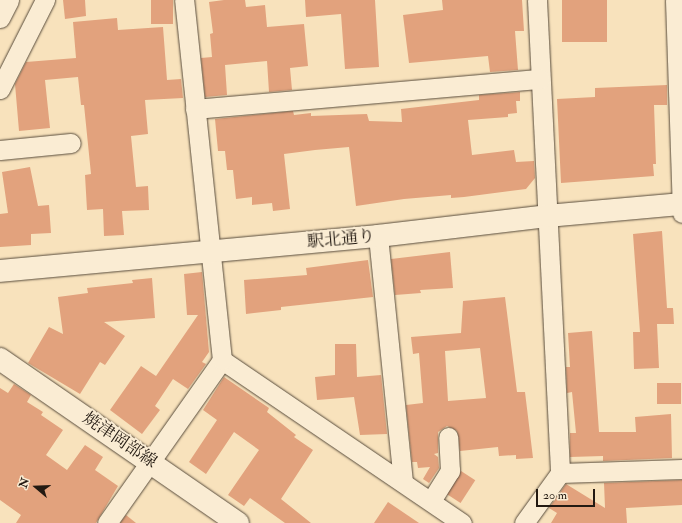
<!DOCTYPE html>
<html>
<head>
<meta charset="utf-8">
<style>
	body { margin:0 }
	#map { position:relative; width:682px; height:523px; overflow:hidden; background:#f8e2bc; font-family:"IM FELL Double Pica","Noto Serif JP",serif }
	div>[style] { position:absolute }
	.building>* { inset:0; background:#e2a27d; transform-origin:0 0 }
	.roads { filter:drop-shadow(0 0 1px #584c3c) drop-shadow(0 0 1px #584c3c) }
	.minor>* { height:19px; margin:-9.5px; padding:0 9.5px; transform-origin:9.5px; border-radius:9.5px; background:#faecd3 }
	.tertiary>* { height:22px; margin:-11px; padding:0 11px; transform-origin:11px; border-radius:11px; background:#faecd3 }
	.secondary>* { height:22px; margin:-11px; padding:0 11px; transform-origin:11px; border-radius:11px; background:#faecd3 }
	span { translate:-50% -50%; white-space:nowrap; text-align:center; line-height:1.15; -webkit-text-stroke:3.5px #faecd3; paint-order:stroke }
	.street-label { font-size:17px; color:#231a12 }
	.north { position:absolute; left:16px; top:467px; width:40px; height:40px; -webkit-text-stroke:3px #faecd3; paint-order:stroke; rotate:289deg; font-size:11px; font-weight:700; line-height:16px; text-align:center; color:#231a12 }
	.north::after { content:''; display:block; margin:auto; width:14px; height:18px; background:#231a12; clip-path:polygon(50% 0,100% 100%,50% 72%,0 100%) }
	.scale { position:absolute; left:536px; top:489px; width:59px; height:18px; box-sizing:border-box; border:2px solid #231a12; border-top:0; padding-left:5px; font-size:12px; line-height:14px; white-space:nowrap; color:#231a12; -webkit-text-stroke:3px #faecd3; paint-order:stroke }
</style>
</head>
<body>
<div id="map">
	<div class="building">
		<i style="clip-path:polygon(63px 0,85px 0,86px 16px,65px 19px)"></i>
		<i style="left:151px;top:0;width:22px;height:24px"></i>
		<i style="clip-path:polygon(224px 0,245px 0,246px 7px,265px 5px,267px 27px,304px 24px,308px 66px,290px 68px,292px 90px,269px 92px,267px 61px,225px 65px,227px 95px,205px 97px,201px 58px,212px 57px,210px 34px,213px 33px,209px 2px)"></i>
		<i style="clip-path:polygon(305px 0,375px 0,379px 67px,345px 69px,341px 14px,306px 17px)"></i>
		<i style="clip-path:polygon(442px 0,522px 0,524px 31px,515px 31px,518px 70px,490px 72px,488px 56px,409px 63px,403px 15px,443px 10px)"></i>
		<i style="left:562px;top:0;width:45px;height:42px"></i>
		<i style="clip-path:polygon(117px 18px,118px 30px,163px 27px,167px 80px,181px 79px,183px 98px,145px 100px,148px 134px,131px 136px,136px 187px,148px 186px,149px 210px,122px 211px,124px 235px,104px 236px,103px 209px,87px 210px,85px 175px,91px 174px,84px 105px,81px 105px,78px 77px,45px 80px,50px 128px,19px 131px,15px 84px,26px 62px,76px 58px,73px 22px)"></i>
		<i style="clip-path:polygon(667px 85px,667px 105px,654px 105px,656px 164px,653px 164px,654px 176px,561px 183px,557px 99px,595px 97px,595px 88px)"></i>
		<i style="clip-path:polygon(520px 92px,520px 101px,516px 101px,517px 113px,508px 114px,508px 117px,468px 120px,472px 155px,514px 150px,516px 162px,534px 161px,535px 178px,526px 189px,464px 197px,451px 198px,451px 195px,404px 199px,356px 206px,349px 147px,315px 150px,284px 154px,290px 209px,273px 211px,272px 203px,252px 205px,252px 197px,236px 199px,233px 170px,227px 170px,225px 151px,218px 151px,215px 119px,293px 111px,294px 115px,311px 113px,311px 116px,367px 114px,369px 121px,402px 122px,401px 109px,479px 100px,479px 95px)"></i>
		<i style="clip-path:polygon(30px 167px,38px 206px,49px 205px,51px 233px,31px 234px,31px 245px,0 247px,0 214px,8px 213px,2px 172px)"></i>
		<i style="clip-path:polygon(662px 231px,667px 308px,673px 308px,674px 324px,657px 324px,659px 368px,634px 369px,633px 332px,640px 332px,633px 234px)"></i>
		<i style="clip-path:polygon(450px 252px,453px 288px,420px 290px,421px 293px,395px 295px,391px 259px)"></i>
		<i style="clip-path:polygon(368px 260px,373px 297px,281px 307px,281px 310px,246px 314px,244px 280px,307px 275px,306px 268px)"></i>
		<i style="clip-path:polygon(202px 272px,209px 352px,202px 362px,206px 364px,188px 389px,173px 379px,155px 406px,160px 410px,142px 434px,110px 410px,141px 366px,156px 376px,198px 315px,187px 315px,184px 274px)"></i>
		<i style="clip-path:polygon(152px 278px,155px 318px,104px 322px,125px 336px,105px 365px,100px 362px,80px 394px,28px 363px,49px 327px,63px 334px,58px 297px,88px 293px,87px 288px,133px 283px,132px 280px)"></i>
		<i style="clip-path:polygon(evenodd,505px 297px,517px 392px,525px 392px,533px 458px,516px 459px,516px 455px,499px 456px,498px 447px,460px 451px,457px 431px,447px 426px,438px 432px,438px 453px,434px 454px,438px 457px,439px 468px,429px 483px,423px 479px,430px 467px,418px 468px,417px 462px,412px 462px,406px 405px,423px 403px,419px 353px,413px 354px,411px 337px,461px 333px,463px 301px,505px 297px,480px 348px,486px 398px,448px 401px,445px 351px,480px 348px)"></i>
		<i style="clip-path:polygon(592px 331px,599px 432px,636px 432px,635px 417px,671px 414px,672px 458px,603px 461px,603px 456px,570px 457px,570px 433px,576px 433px,572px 392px,567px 393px,566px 367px,570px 367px,568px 333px)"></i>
		<i style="clip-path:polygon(335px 344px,356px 344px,357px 377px,381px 375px,387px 434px,360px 435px,354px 397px,317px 400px,315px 377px,335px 375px)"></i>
		<i style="clip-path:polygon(224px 377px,269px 408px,267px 412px,296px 435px,294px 437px,313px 450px,281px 499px,311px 523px,285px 523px,250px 498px,244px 506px,228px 495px,259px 450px,234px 432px,206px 474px,189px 462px,217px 420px,203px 410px)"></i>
		<i style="left:681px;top:383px;width:21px;height:24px;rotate:90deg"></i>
		<i style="clip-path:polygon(14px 384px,31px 395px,27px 402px,43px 412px,41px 415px,63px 430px,46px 455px,67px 470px,85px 445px,103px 457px,95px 470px,118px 486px,96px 523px,16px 523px,21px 515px,0 500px,0 388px,8px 393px)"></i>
		<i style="left:461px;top:471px;width:17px;height:27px;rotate:33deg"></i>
		<i style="clip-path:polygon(682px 480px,682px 505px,626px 508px,627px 523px,551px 523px,557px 513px,549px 508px,566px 484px,605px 508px,604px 483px)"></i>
		<i style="clip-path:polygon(388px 502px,419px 523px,374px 523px)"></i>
		<i style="clip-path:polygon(126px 515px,136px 523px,120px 523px)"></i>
	</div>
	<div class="roads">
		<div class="minor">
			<i style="left:537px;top:0;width:474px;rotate:87.2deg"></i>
			<i style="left:560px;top:473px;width:122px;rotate:-1.9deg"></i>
			<i style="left:675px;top:0;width:213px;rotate:88.1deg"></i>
			<i style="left:0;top:18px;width:20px;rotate:-63deg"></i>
			<i style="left:0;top:89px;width:100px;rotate:-63.2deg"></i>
			<i style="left:195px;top:109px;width:346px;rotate:-5deg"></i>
			<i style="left:0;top:150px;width:71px;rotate:-5.6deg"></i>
			<i style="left:378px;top:236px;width:246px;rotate:84.2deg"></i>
			<i style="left:222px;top:360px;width:290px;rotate:34.2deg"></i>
			<i style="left:431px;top:501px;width:36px;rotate:-58deg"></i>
			<i style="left:450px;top:471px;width:34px;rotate:-93deg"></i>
			<i style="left:107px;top:523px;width:199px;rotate:-54.8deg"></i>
			<i style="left:222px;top:360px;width:362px;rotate:-96deg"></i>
			<i style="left:524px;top:523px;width:62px;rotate:-54.2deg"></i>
		</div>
		<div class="tertiary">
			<i style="left:0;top:271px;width:380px;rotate:-5.3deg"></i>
			<i style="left:378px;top:236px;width:170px;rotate:-6.7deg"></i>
			<i style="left:547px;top:216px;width:136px;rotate:-5.1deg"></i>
		</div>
		<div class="secondary">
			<i style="left:0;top:359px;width:289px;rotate:34.6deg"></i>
		</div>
	</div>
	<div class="street-label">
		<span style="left:341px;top:239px;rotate:-5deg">駅北通り</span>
		<span style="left:120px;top:440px;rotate:34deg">焼津岡部線</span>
	</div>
	<div class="north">N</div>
	<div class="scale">20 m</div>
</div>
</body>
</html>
